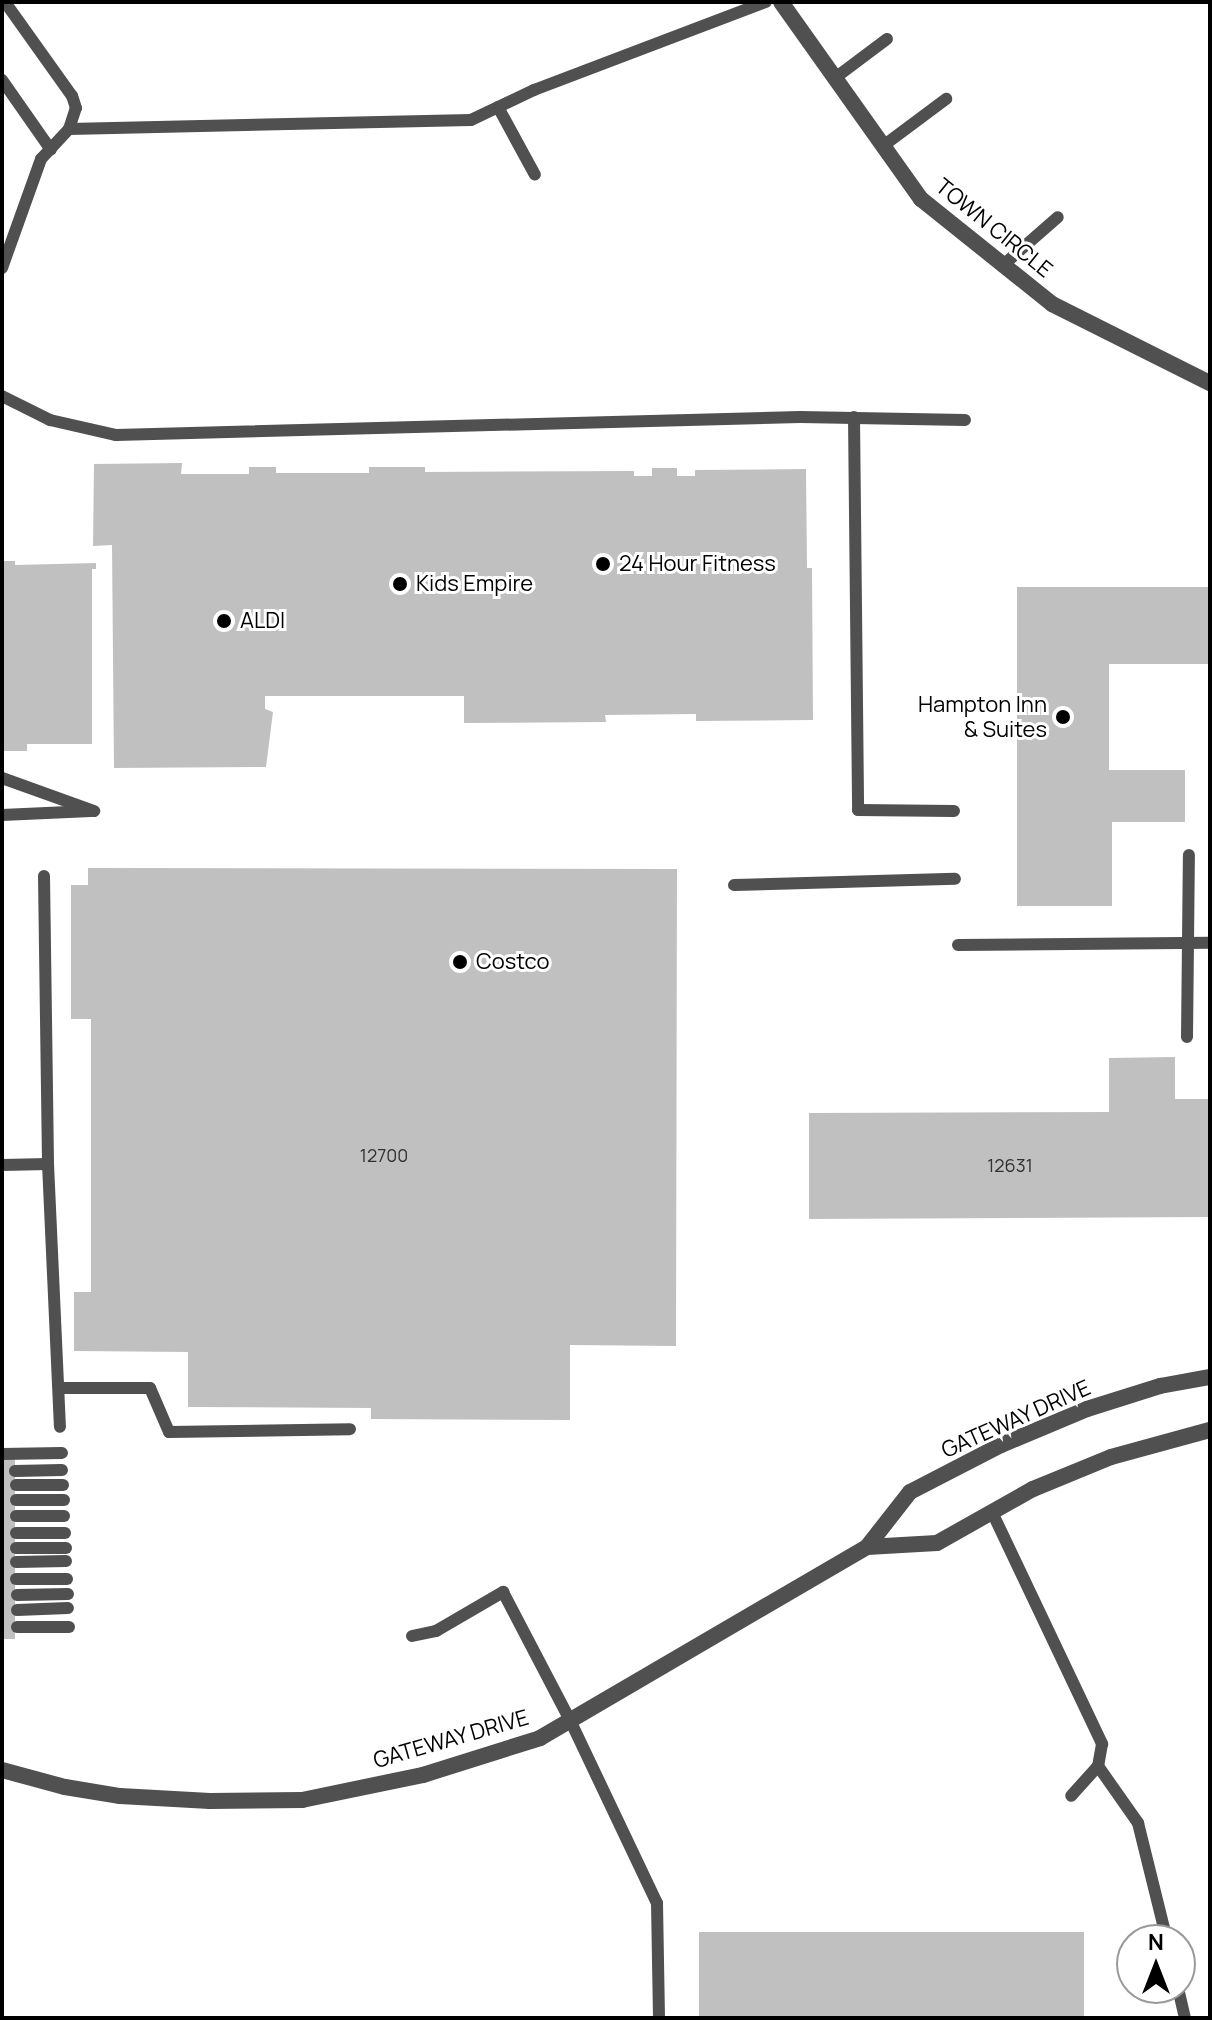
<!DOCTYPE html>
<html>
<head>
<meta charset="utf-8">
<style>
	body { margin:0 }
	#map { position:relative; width:1212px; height:2020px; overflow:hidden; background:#fff; font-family:Manrope,sans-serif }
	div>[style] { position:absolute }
	.building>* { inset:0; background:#c0c0c0; transform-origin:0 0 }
	.service>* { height:12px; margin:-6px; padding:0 6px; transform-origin:6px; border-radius:6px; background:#505050 }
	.tertiary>* { height:16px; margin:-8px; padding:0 8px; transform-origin:8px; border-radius:8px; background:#505050 }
	.dots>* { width:22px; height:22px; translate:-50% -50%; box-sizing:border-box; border:4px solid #fff; border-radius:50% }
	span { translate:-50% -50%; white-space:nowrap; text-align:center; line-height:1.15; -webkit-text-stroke:6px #fff; paint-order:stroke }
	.number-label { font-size:18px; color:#303030 }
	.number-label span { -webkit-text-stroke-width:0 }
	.street-label { font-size:22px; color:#000 }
	.poi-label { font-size:22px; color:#000 }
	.left { translate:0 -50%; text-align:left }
	.right { translate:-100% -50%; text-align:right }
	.frame { position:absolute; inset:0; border:4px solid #000; pointer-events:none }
	.north { position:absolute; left:1116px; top:1924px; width:80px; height:80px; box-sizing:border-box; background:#fff; border:2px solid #999; border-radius:50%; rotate:0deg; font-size:22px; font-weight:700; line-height:32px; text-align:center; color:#000 }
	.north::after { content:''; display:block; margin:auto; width:28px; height:36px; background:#000; clip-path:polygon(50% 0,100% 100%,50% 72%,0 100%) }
</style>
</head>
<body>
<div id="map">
	<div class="building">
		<i style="clip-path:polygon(182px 463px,181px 474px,249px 474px,249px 467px,276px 467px,276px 473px,369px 473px,369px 467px,425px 467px,425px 472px,634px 471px,634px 476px,652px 476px,652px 468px,677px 468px,677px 476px,695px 476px,695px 470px,806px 469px,807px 568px,812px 568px,813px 720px,696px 721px,696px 714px,605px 715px,606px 722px,464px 723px,464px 696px,265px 696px,265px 709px,273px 712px,266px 767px,114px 768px,112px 545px,93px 546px,94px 464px)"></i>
		<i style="clip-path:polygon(2px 561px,15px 561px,15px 565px,96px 563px,96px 569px,92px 569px,92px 744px,27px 744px,27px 751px,2px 751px)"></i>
		<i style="clip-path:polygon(1017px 587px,1210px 587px,1210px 664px,1109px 664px,1109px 770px,1185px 770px,1185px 822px,1112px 822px,1112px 906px,1017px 906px)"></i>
		<i style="clip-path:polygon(88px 868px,677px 869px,676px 1346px,570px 1345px,570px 1420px,371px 1419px,371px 1408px,188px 1407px,188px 1352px,74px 1351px,74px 1292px,91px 1292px,91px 1019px,71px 1019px,71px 885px,88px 885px)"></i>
		<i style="clip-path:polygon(1175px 1057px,1175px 1099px,1210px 1099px,1210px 1217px,809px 1219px,809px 1113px,1109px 1112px,1109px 1058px)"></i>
		<i style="left:2px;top:1457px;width:13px;height:182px"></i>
		<i style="left:1084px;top:1932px;width:86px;height:385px;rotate:90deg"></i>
	</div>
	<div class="service">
		<i style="left:835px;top:78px;width:65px;rotate:-36.9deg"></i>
		<i style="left:2px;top:80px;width:85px;rotate:55deg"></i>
		<i style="left:498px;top:107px;width:77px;rotate:61.4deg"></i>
		<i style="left:69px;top:129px;width:402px;rotate:-1.3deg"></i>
		<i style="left:471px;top:120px;width:70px;rotate:-25.5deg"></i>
		<i style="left:534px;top:90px;width:248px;rotate:-20.8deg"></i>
		<i style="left:883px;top:146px;width:79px;rotate:-36.7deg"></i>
		<i style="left:1002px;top:266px;width:74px;rotate:-41.2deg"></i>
		<i style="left:2px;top:268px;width:116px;rotate:-70.3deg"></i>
		<i style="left:41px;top:159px;width:41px;rotate:-47deg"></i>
		<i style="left:69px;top:129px;width:22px;rotate:-72deg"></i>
		<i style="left:76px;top:108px;width:13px;rotate:-108deg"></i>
		<i style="left:72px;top:96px;width:115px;rotate:-125.5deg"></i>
		<i style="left:2px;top:396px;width:54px;rotate:26.6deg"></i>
		<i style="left:50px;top:420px;width:68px;rotate:12.8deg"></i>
		<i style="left:116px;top:435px;width:684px;rotate:-1.51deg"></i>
		<i style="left:800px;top:417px;width:165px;rotate:1deg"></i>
		<i style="left:854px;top:417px;width:393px;rotate:89.4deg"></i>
		<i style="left:858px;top:810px;width:96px;rotate:0.6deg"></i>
		<i style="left:2px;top:778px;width:98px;rotate:19.7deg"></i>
		<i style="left:2px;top:815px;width:89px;rotate:-2.6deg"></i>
		<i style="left:44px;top:876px;width:288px;rotate:89.2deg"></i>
		<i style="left:48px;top:1164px;width:263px;rotate:87.4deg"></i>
		<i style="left:734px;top:885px;width:221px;rotate:-1.6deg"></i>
		<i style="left:958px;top:945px;width:252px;rotate:-0.5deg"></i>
		<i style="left:1187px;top:1037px;width:182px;rotate:-89.4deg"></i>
		<i style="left:2px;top:1165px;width:46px;rotate:-1.2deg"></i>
		<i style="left:59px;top:1388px;width:91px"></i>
		<i style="left:150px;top:1388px;width:48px;rotate:66.6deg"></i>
		<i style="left:169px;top:1432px;width:181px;rotate:-0.9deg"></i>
		<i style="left:2px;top:1454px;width:60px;rotate:-1deg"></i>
		<i style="left:15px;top:1471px;width:47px;rotate:-1.2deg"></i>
		<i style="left:16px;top:1485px;width:47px"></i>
		<i style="left:16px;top:1500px;width:48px"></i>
		<i style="left:992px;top:1512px;width:257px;rotate:64.6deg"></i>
		<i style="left:1102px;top:1744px;width:22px;rotate:100deg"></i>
		<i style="left:1098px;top:1766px;width:40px;rotate:132deg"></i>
		<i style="left:16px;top:1516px;width:48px"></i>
		<i style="left:16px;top:1533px;width:49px"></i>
		<i style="left:16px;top:1548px;width:50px"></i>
		<i style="left:16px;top:1562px;width:50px;rotate:-1.1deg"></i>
		<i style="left:16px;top:1579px;width:51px"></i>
		<i style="left:17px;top:1595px;width:51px;rotate:-1.1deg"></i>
		<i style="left:17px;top:1610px;width:51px;rotate:-2.2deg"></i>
		<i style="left:17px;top:1627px;width:52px"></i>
		<i style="left:412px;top:1636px;width:25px;rotate:-12deg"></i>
		<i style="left:436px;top:1631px;width:78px;rotate:-30.2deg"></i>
		<i style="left:503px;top:1592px;width:144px;rotate:62.4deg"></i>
		<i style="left:570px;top:1720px;width:203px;rotate:64.6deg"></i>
		<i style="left:657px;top:1903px;width:115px;rotate:89deg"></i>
		<i style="left:1098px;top:1766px;width:70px;rotate:54.9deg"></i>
		<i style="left:1138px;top:1823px;width:121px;rotate:76.1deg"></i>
		<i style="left:1178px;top:1988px;width:31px;rotate:77deg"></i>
	</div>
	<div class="tertiary">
		<i style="left:781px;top:2px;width:242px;rotate:54.6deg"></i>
		<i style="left:921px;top:199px;width:168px;rotate:38.7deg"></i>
		<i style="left:1052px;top:304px;width:177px;rotate:26.6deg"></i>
		<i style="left:867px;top:1547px;width:70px;rotate:-3.3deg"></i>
		<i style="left:937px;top:1543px;width:110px;rotate:-29.4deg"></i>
		<i style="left:1033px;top:1489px;width:84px;rotate:-22.3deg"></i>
		<i style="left:1111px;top:1457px;width:103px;rotate:-15.3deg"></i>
		<i style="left:2px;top:1770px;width:65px;rotate:15.1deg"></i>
		<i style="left:65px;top:1787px;width:56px;rotate:9.3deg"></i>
		<i style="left:120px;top:1796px;width:90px;rotate:3.2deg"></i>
		<i style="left:210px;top:1801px;width:92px;rotate:-0.6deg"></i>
		<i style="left:302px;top:1800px;width:124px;rotate:-11.7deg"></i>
		<i style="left:423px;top:1775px;width:123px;rotate:-17.5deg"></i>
		<i style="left:540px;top:1738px;width:379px;rotate:-30.3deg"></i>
		<i style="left:867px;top:1547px;width:70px;rotate:-52deg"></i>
		<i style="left:910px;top:1492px;width:102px;rotate:-27.3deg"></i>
		<i style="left:1001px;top:1445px;width:93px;rotate:-22.7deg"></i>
		<i style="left:1087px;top:1409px;width:77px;rotate:-17.5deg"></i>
		<i style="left:1160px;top:1386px;width:51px;rotate:-10.2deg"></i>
	</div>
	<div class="dots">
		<i style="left:603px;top:564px;background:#000"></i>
		<i style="left:400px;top:584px;background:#000"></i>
		<i style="left:224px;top:621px;background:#000"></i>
		<i style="left:1063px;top:717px;background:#000"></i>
		<i style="left:460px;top:962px;background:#000"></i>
	</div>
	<div class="number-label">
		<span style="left:384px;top:1155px">12700</span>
		<span style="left:1010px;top:1165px">12631</span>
	</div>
	<div class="street-label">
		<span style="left:994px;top:228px;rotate:39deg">TOWN CIRCLE</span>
		<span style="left:1016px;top:1419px;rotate:-24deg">GATEWAY DRIVE</span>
		<span style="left:451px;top:1739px;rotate:-16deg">GATEWAY DRIVE</span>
	</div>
	<div class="poi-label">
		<span class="left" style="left:619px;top:564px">24 Hour Fitness</span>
		<span class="left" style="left:416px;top:584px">Kids Empire</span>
		<span class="left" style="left:240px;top:621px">ALDI</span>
		<span class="right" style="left:1047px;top:717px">Hampton Inn<br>&amp; Suites</span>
		<span class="left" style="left:476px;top:962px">Costco</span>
	</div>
	<div class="frame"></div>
	<div class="north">N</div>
</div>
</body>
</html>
